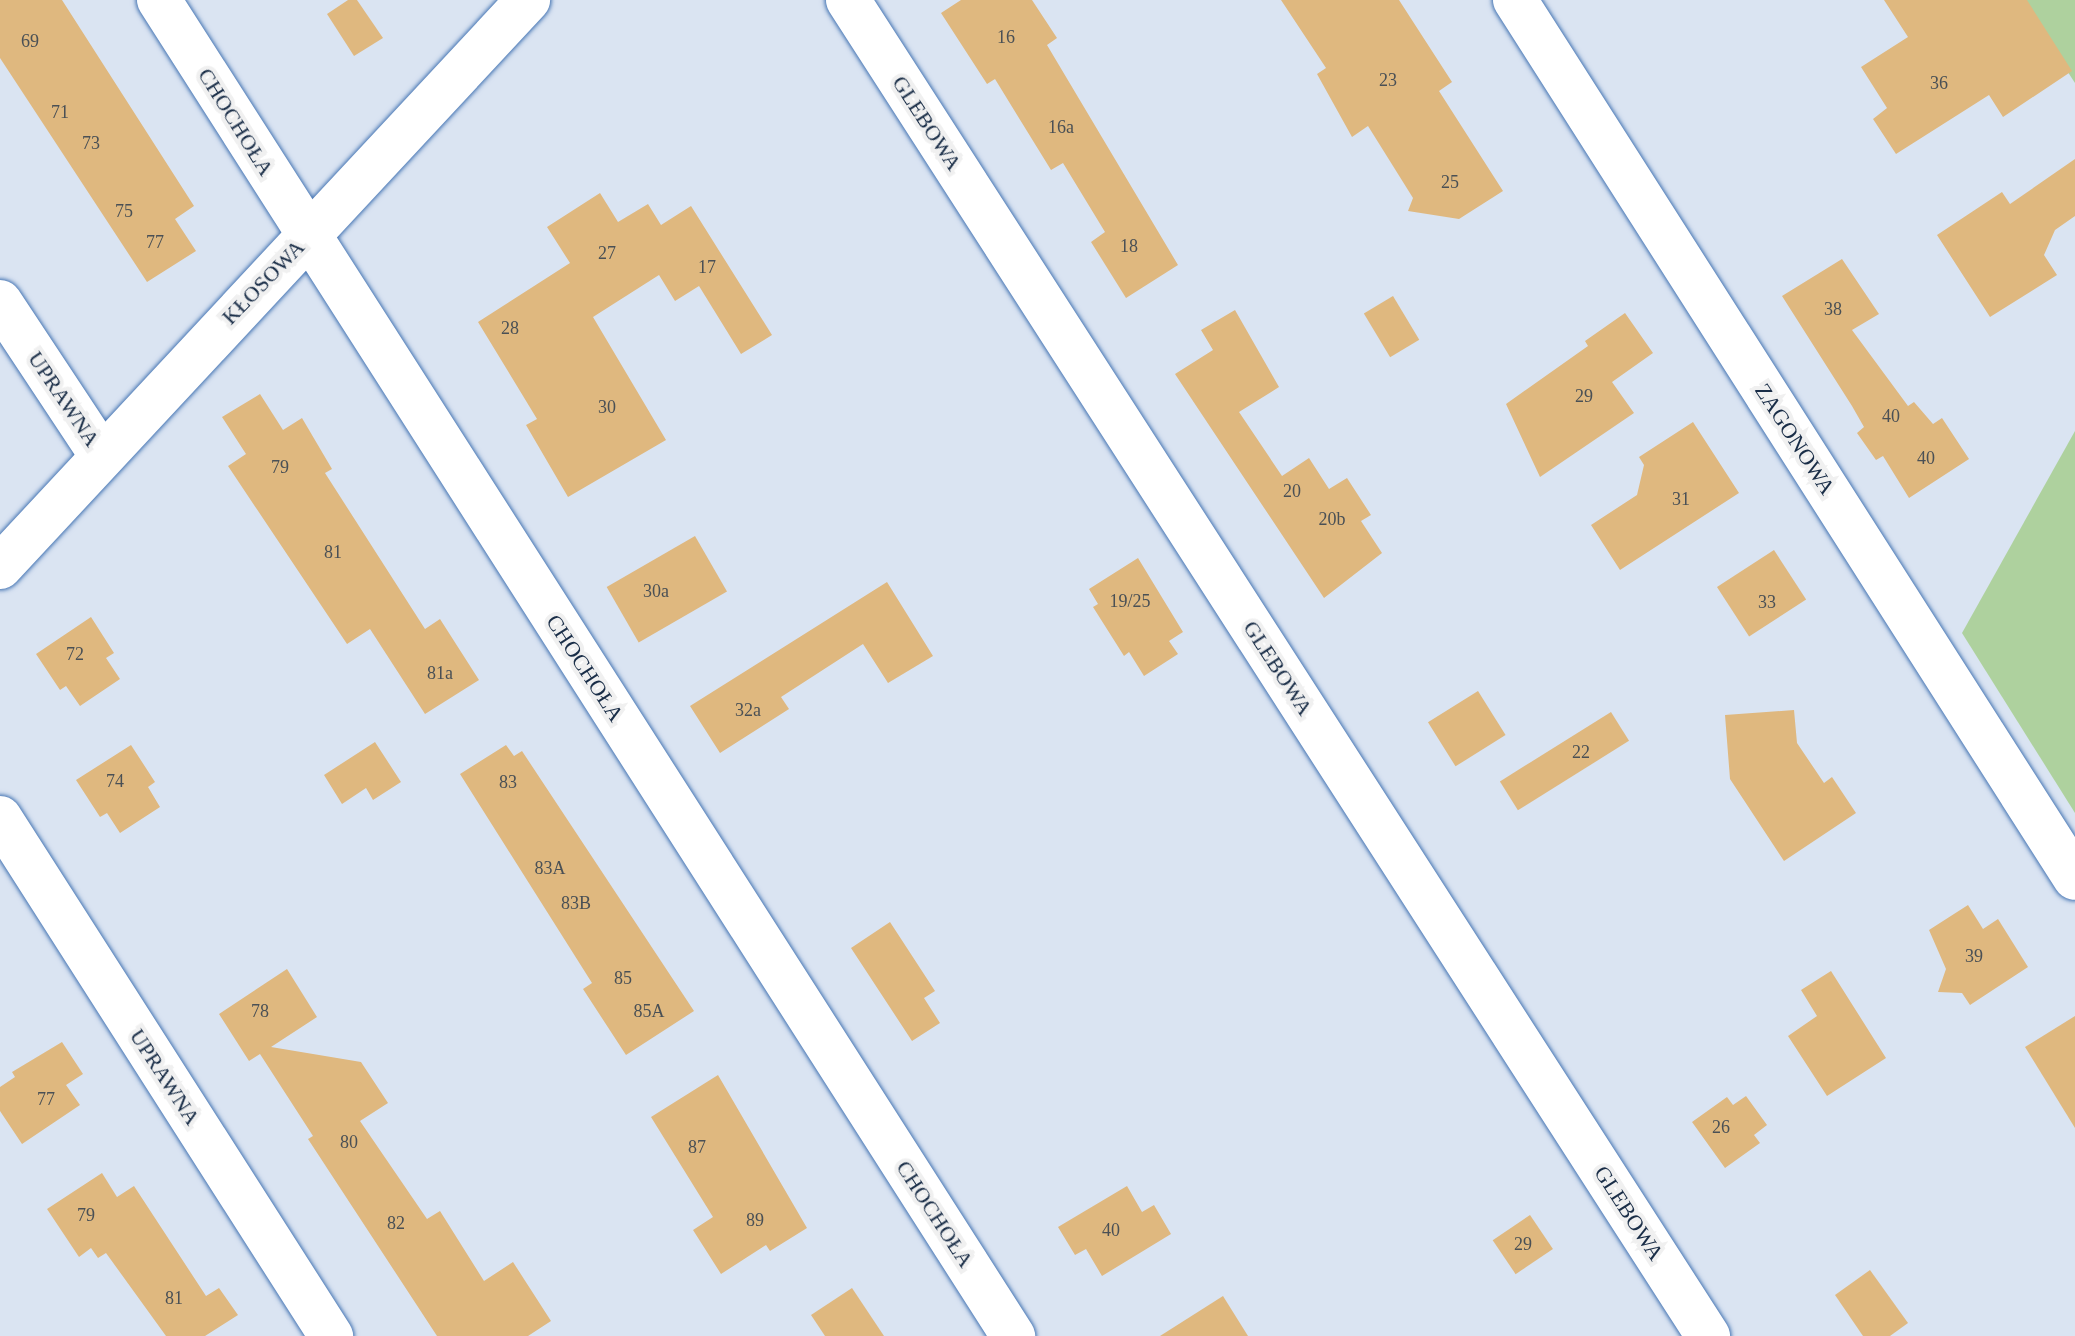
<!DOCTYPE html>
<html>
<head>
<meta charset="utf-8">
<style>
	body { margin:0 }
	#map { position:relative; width:2075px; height:1336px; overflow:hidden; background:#dae4f2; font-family:Georgia,serif }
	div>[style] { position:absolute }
	.green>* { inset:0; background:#aed19e }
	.building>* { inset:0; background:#dfb87f; transform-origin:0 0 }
	.roads { filter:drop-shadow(0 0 2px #4776b4) drop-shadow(0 0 2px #4776b4) }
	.minor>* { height:44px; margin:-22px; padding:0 22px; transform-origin:22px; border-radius:22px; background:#fff }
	span { translate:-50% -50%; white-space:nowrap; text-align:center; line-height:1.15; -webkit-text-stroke:8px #f0f0f0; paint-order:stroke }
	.number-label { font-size:18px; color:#4a5055 }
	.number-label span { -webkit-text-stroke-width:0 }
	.street-label { font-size:22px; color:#192d47 }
</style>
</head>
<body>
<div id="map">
	<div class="green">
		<i style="clip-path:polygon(2021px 0,2075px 0,2075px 83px)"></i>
		<i style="clip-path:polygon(2075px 431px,2075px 813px,1962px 633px)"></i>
	</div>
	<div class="building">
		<i style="clip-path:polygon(0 0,62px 0,194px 206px,175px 219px,196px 251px,147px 282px,0 58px)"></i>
		<i style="clip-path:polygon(348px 0,357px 0,383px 38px,354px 56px,327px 14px)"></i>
		<i style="clip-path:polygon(961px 0,1032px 0,1057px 38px,1047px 45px,1178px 265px,1126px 298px,1091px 242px,1105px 232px,1063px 163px,1051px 170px,995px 79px,987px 84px,941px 13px)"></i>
		<i style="clip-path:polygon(1281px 0,1399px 0,1452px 82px,1439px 91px,1503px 191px,1459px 219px,1408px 211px,1413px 198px,1368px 126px,1352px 137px,1317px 74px,1326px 68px)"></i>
		<i style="clip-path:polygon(1884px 0,2027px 0,2072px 71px,2003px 117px,1989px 95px,1896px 154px,1873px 119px,1887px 108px,1861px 67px,1908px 37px)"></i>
		<i style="clip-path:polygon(2075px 159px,2075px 216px,2055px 230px,2044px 255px,2057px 275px,1990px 317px,1937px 235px,2002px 192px,2010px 204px)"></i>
		<i style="clip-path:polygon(600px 193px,618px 222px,648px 204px,661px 225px,691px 206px,772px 335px,741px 354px,699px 286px,675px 301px,659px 275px,593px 317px,666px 440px,568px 497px,526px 425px,537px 419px,478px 322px,570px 263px,547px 227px)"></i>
		<i style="clip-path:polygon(1842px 259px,1879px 314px,1852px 330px,1908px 406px,1914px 402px,1933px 424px,1942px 418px,1969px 459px,1909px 498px,1883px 456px,1876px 460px,1857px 433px,1864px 427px,1852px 406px,1782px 296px)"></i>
		<i style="left:1393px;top:296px;width:51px;height:34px;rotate:59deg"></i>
		<i style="clip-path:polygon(1235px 310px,1279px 387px,1239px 412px,1282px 476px,1309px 458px,1329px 489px,1347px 478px,1371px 515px,1361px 521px,1382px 553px,1324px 598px,1175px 374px,1213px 350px,1201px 330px)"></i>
		<i style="clip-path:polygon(1625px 313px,1653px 353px,1612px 382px,1634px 413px,1540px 477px,1506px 404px,1588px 346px,1585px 341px)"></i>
		<i style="clip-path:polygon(260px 394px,283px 430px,302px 418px,332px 469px,325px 473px,425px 629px,440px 619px,479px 680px,425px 714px,370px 629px,347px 644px,228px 466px,246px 454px,222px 417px)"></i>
		<i style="clip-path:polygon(1693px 422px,1739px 493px,1620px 570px,1591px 525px,1637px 495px,1644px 465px,1639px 457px)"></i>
		<i style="left:695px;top:536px;width:64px;height:102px;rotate:60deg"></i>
		<i style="left:1774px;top:550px;width:59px;height:68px;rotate:57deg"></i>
		<i style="clip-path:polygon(1138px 558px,1183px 632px,1169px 641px,1178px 654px,1144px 676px,1129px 652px,1124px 656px,1093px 607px,1098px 604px,1089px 589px)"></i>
		<i style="clip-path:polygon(887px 582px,933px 656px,888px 683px,863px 644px,781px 697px,789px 709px,720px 753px,690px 706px)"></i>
		<i style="clip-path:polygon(91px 617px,114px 653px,106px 658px,120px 679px,80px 706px,66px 686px,60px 690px,36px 654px)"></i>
		<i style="left:1478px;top:691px;width:52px;height:59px;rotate:58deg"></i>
		<i style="clip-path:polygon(1794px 710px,1797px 743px,1824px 783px,1832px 777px,1856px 813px,1784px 861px,1730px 779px,1725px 715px)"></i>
		<i style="left:1611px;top:712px;width:34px;height:131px;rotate:58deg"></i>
		<i style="clip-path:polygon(375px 742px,401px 782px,373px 800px,366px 788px,342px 804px,324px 775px)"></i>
		<i style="clip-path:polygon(131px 745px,155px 782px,148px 787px,160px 807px,120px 833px,107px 813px,100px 817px,76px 780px)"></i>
		<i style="clip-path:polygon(506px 745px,514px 756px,522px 751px,694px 1011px,626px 1055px,583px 989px,592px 983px,460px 774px)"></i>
		<i style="clip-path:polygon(1968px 905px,1983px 929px,1998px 919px,2028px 967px,1970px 1005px,1962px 993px,1938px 992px,1946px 969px,1929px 930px)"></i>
		<i style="clip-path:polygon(890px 922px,935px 991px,924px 998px,940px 1023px,912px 1041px,851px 948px)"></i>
		<i style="clip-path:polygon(287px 969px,317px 1017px,271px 1047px,361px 1062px,388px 1103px,360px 1121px,427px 1219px,440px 1211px,484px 1281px,513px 1262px,551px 1321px,528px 1336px,437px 1336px,308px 1139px,313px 1136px,260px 1054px,249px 1061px,219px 1014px)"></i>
		<i style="clip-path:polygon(1831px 971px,1886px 1058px,1827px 1096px,1788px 1036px,1817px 1016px,1801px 990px)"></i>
		<i style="clip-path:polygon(2075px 1016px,2075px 1128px,2025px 1047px)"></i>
		<i style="clip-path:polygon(62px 1042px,83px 1074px,66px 1085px,80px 1105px,22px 1144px,0 1111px,0 1087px,15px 1077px,12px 1072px)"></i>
		<i style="clip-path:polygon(718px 1075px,807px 1228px,770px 1251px,766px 1245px,721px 1274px,693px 1230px,713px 1217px,651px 1117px)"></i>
		<i style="clip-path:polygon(1746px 1096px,1767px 1125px,1754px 1135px,1760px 1143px,1725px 1168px,1692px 1122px,1727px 1097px,1733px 1105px)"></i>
		<i style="clip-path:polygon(102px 1173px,117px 1197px,134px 1186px,206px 1296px,219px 1288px,238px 1315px,205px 1336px,166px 1336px,106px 1253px,98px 1258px,91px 1248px,79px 1257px,47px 1209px)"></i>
		<i style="clip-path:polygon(1127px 1186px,1142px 1212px,1154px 1205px,1171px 1234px,1102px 1276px,1086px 1249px,1075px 1255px,1058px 1227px)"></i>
		<i style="left:1530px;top:1215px;width:41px;height:45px;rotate:56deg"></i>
		<i style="clip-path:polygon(1870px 1270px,1908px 1323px,1890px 1336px,1863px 1336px,1835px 1295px)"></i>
		<i style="clip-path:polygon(852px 1288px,884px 1336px,825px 1336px,811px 1315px)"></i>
		<i style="clip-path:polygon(1223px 1296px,1248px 1336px,1160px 1336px)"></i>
	</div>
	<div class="roads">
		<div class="minor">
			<i style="left:159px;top:0;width:1586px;rotate:57.41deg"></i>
			<i style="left:848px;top:0;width:1589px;rotate:57.23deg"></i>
			<i style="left:1515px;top:0;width:1041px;rotate:57.47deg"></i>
			<i style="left:0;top:302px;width:185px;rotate:56.5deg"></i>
			<i style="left:0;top:567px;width:775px;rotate:-47.04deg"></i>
			<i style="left:0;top:818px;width:615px;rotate:57.42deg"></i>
		</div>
	</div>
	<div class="number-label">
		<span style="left:1006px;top:37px">16</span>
		<span style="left:30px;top:41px">69</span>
		<span style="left:1388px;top:80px">23</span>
		<span style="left:1939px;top:83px">36</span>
		<span style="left:60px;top:112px">71</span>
		<span style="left:1061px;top:127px">16a</span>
		<span style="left:91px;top:143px">73</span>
		<span style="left:1450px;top:182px">25</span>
		<span style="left:124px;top:211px">75</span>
		<span style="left:155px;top:242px">77</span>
		<span style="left:1129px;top:246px">18</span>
		<span style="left:607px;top:253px">27</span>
		<span style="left:707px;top:267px">17</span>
		<span style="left:1833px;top:309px">38</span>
		<span style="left:510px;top:328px">28</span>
		<span style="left:1584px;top:396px">29</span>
		<span style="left:607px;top:407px">30</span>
		<span style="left:1891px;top:416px">40</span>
		<span style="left:1926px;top:458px">40</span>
		<span style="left:280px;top:467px">79</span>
		<span style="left:1292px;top:491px">20</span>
		<span style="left:1681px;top:499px">31</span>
		<span style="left:1332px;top:519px">20b</span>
		<span style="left:333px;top:552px">81</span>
		<span style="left:656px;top:591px">30a</span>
		<span style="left:1130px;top:601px">19/25</span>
		<span style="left:1767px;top:602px">33</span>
		<span style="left:75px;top:654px">72</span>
		<span style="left:440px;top:673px">81a</span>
		<span style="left:748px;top:710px">32a</span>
		<span style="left:1581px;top:752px">22</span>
		<span style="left:115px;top:781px">74</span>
		<span style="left:508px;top:782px">83</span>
		<span style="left:550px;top:868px">83A</span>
		<span style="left:576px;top:903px">83B</span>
		<span style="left:1974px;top:956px">39</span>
		<span style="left:623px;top:978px">85</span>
		<span style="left:260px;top:1011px">78</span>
		<span style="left:649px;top:1011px">85A</span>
		<span style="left:46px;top:1099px">77</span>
		<span style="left:1721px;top:1127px">26</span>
		<span style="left:349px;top:1142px">80</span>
		<span style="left:697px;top:1147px">87</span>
		<span style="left:86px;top:1215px">79</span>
		<span style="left:755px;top:1220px">89</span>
		<span style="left:396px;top:1223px">82</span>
		<span style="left:1111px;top:1230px">40</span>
		<span style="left:1523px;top:1244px">29</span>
		<span style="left:174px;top:1298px">81</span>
	</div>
	<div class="street-label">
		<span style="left:236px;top:122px;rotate:58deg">CHOCHOŁA</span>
		<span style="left:927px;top:123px;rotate:57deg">GLEBOWA</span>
		<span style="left:263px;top:282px;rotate:-46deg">KŁOSOWA</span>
		<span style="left:64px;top:399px;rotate:56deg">UPRAWNA</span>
		<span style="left:1795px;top:439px;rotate:57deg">ZAGONOWA</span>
		<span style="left:585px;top:668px;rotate:57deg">CHOCHOŁA</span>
		<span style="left:1278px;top:668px;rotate:57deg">GLEBOWA</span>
		<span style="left:165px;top:1077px;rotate:57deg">UPRAWNA</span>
		<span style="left:1629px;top:1213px;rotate:57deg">GLEBOWA</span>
		<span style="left:935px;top:1214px;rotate:57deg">CHOCHOŁA</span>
	</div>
</div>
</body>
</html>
